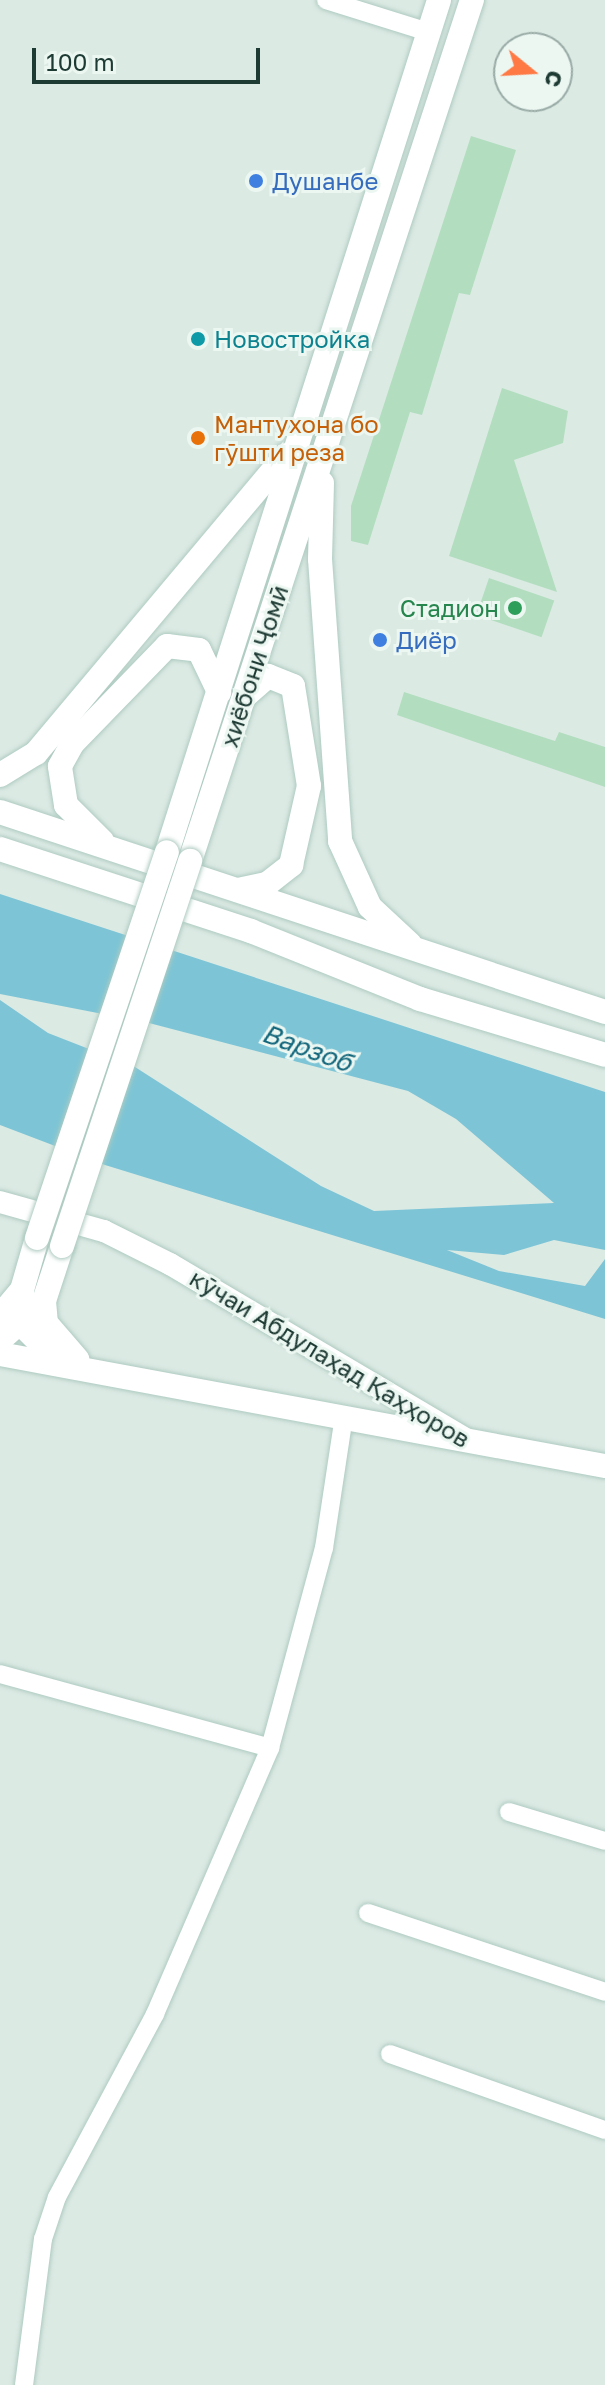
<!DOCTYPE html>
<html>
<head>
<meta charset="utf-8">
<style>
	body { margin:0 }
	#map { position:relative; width:605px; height:2385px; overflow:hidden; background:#dceae4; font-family:"Golos Text",sans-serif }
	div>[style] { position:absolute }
	.green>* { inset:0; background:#b2debf; transform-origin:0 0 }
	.water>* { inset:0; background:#7dc5d6 }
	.roads { filter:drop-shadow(0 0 2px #aecbc1) drop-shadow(0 0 2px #aecbc1) }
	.minor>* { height:18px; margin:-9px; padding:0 9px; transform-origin:9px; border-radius:9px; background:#fff }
	.tertiary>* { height:22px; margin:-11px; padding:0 11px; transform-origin:11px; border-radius:11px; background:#fff }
	.secondary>* { height:24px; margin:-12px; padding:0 12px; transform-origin:12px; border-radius:12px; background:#fff }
	.bridges { filter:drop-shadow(0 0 2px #aecbc1) drop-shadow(0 0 2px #aecbc1) }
	.secondary-bridge>* { height:24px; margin:-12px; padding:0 12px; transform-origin:12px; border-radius:12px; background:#fff }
	.dots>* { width:22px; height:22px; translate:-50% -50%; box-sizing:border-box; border:4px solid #ecf7f2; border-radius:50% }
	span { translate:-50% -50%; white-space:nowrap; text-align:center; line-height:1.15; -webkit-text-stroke:6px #ecf7f2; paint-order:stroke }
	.shop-label { font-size:24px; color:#366cbe }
	.left { translate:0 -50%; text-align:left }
	.culture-label { font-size:24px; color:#0d838f }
	.food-label { font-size:24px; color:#c56008 }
	.leisure-label { font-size:24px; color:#27864d }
	.right { translate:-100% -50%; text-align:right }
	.street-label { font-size:24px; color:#1d3a33 }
	.water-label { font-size:26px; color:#12667b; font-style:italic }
	.north { position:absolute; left:493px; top:32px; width:80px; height:80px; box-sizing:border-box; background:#ecf7f2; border:2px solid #99aba6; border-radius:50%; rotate:108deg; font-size:22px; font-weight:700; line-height:32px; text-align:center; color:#1d3a33 }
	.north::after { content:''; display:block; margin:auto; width:28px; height:36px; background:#ff7945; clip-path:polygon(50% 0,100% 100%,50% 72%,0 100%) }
	.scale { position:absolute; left:32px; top:48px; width:228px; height:36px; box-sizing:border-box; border:4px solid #1d3a33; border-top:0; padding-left:10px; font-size:24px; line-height:28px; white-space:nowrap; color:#1d3a33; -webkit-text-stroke:6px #ecf7f2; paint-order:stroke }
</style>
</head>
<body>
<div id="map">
	<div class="green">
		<i style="clip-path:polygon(471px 136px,516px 150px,470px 295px,459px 293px,422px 415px,410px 412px,368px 545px,351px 541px,351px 506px)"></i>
		<i style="clip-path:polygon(502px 388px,568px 411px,563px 443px,514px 460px,557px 592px,449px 556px)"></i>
		<i style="left:489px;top:578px;width:69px;height:39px;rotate:19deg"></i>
		<i style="clip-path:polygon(404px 692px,555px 741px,559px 732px,605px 747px,605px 787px,397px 715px)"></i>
	</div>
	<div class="water">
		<i style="clip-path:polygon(0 894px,605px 1092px,605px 1250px,554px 1240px,504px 1255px,447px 1250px,499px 1271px,585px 1286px,605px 1259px,605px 1319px,105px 1165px,0 1125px,0 1000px,48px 1033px,135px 1067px,321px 1186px,374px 1211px,554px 1203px,456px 1119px,408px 1091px,149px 1023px,0 994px)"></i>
	</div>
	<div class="roads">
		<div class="minor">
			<i style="left:326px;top:0;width:107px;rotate:17.4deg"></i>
			<i style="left:0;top:1674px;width:280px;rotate:15.3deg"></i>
			<i style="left:509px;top:1812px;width:100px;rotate:16.8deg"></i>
			<i style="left:368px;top:1913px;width:250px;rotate:18.4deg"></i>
			<i style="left:390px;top:2054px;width:228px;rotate:19.5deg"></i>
			<i style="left:24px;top:2385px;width:147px;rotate:-82.6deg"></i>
			<i style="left:43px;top:2239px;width:44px;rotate:-71.6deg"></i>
			<i style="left:57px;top:2197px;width:208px;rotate:-61.8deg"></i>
			<i style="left:155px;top:2014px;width:290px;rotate:-66.6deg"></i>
			<i style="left:270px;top:1748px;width:207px;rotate:-74.9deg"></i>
			<i style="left:324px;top:1548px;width:127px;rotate:-81.4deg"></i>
		</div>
		<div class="tertiary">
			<i style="left:0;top:1202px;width:108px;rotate:15.6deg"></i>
			<i style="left:104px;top:1231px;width:74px;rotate:26.6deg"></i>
			<i style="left:170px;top:1264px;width:344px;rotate:30.6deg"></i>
		</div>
		<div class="secondary">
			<i style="left:322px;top:483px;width:76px;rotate:91.5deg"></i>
			<i style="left:320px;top:559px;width:283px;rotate:85.9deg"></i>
			<i style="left:340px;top:841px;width:72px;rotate:65.6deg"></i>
			<i style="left:370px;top:907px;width:54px;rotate:42.8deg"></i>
			<i style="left:0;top:775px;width:42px;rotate:-31.4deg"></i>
			<i style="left:36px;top:753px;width:389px;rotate:-50deg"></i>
			<i style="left:0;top:812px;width:637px;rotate:18.29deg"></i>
			<i style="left:102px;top:841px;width:51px;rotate:-135deg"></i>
			<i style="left:66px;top:805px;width:39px;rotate:-99deg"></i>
			<i style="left:60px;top:766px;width:26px;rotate:-61deg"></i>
			<i style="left:73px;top:743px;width:135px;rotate:-45.9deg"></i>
			<i style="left:167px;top:646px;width:32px;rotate:7deg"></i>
			<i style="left:199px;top:650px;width:47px;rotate:64.5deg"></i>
			<i style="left:0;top:849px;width:264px;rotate:18.1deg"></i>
			<i style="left:251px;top:931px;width:182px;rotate:21.9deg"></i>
			<i style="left:420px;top:999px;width:193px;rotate:16.8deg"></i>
			<i style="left:167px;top:852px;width:894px;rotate:-72.29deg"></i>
			<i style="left:190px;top:861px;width:906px;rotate:-71.87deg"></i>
			<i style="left:238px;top:890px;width:30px;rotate:-12deg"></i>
			<i style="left:267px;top:884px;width:31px;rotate:-38deg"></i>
			<i style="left:291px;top:865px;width:81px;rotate:-77.2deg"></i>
			<i style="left:309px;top:786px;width:101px;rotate:-99.1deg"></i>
			<i style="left:293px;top:686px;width:27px;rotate:-158deg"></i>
			<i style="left:268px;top:676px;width:30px;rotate:139deg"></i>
			<i style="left:37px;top:1238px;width:54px;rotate:106.1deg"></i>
			<i style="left:22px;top:1290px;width:36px;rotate:88deg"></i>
			<i style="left:23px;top:1326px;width:51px;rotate:45deg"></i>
			<i style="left:44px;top:1301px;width:22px;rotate:85deg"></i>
			<i style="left:46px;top:1323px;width:48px;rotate:49.3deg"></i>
			<i style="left:0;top:1316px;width:34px;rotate:-50deg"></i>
			<i style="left:0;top:1340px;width:59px;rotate:-41.6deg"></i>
			<i style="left:44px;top:1301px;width:58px;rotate:-71.9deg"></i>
			<i style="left:0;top:1354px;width:615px;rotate:10.49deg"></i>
		</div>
	</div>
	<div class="bridges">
		<div class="secondary-bridge">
			<i style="left:37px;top:1238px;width:407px;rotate:-71.4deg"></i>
			<i style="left:62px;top:1246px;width:406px;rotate:-71.6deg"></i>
		</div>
	</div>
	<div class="dots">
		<i style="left:256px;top:181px;background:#3f7fe0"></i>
		<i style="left:198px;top:339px;background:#0f9aa8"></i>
		<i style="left:198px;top:438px;background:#e8710a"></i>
		<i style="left:515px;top:608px;background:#2e9e5b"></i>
		<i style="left:380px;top:640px;background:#3f7fe0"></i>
	</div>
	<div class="shop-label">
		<span class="left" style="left:272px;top:181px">Душанбе</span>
		<span class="left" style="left:396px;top:640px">Диёр</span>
	</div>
	<div class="culture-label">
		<span class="left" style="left:214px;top:339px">Новостройка</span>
	</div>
	<div class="food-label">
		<span class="left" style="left:214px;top:438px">Мантухона бо<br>гӯшти реза</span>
	</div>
	<div class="leisure-label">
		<span class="right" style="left:499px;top:608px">Стадион</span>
	</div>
	<div class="street-label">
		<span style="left:254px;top:666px;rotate:-72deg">хиёбони Ҷомӣ</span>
		<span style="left:330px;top:1358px;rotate:31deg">кӯчаи Абдулаҳад Қаҳҳоров</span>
	</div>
	<div class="water-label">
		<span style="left:307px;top:1048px;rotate:20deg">Варзоб</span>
	</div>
	<div class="north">С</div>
	<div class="scale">100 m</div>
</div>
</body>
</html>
